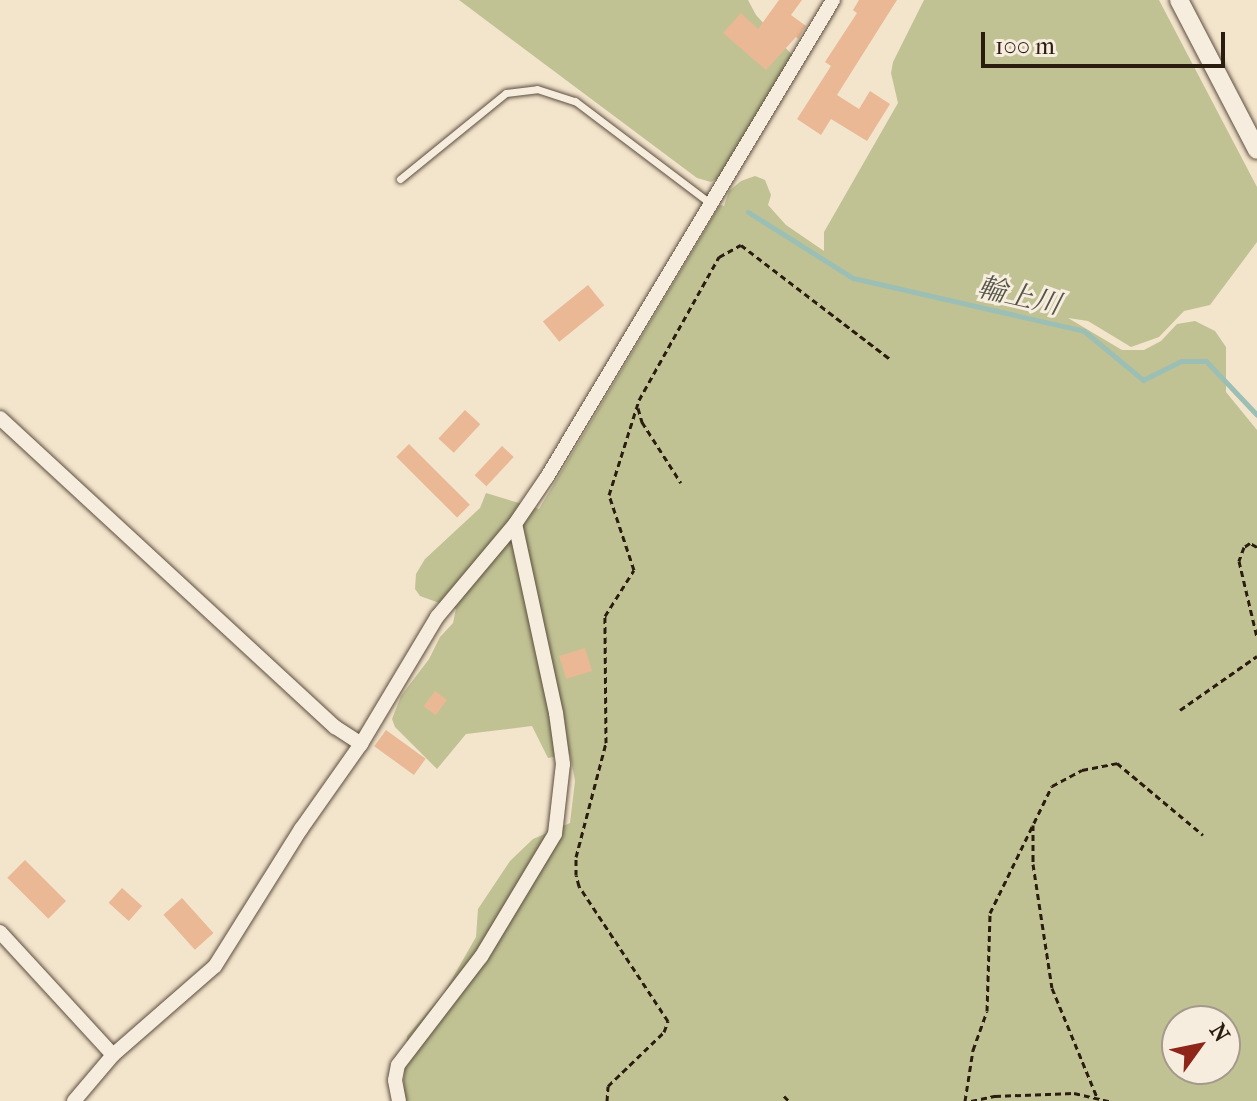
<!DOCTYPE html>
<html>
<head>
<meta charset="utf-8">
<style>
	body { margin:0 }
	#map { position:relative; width:1257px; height:1101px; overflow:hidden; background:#f3e4cc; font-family:"IM FELL French Canon","Noto Serif JP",serif }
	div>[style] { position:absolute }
	.green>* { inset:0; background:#c0c294 }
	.stream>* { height:5px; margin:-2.5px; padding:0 2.5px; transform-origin:2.5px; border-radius:2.5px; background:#9bbfb5 }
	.building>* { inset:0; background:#eab895; transform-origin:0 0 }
	.path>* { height:3px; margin-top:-1.5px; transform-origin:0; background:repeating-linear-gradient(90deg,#2a1c0e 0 6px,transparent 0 10px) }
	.roads { filter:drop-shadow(0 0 2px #5c4e3e) drop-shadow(0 0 2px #5c4e3e) }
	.service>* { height:7px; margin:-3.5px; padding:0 3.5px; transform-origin:3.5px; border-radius:3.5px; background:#f7edde }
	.minor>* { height:14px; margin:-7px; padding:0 7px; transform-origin:7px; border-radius:7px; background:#f7edde }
	.tertiary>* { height:18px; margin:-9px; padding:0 9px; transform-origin:9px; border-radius:9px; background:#f7edde }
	span { translate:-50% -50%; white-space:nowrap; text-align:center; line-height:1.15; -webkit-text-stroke:6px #f7edde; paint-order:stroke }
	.water-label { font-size:28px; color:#525548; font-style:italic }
	.north { position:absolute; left:1161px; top:1005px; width:80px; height:80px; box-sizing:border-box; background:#f7edde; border:2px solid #a5998b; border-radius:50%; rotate:57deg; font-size:22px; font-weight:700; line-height:32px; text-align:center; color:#2a1c0e }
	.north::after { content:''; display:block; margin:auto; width:28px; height:36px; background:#8f2418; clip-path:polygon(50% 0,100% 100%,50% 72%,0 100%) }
	.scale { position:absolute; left:981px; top:32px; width:244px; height:36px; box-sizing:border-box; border:4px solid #2a1c0e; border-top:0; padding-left:10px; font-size:24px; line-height:28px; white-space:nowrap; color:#2a1c0e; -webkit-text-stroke:6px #f7edde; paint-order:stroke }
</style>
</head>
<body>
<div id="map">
	<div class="green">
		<i style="clip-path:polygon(459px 0,748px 0,756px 15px,793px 56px,720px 177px,711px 182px,697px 178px)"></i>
		<i style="clip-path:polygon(evenodd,924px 0,1159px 0,1257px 187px,1257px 242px,1210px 305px,1184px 311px,1159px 337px,1131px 347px,1088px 321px,1068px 318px,1122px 350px,1144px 350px,1161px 341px,1177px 324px,1195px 321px,1215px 331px,1226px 347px,1226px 392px,1257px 430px,1257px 1101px,406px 1101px,403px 1094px,407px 1036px,444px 993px,476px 937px,478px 909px,510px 861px,533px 839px,570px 823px,575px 781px,570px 754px,548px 758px,532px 726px,466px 734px,437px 769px,395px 727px,392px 719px,401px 696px,429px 659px,440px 637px,453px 623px,456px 609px,420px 596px,415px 589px,416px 574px,425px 559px,480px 508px,486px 493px,539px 509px,720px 205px,724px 206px,729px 191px,741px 181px,755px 176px,765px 180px,771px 195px,768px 205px,786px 225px,824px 251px,824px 232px,898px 103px,891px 73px,893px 62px,924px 0,1177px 1021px,1225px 1021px,1225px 1069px,1177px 1069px,1177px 1021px)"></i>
	</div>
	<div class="stream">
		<i style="left:748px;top:212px;width:124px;rotate:32.2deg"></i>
		<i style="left:853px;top:278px;width:237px;rotate:12.9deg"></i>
		<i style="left:1084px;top:331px;width:77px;rotate:39.7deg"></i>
		<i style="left:1143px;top:380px;width:42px;rotate:-26.6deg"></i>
		<i style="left:1181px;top:361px;width:25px"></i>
		<i style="left:1206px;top:361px;width:74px;rotate:46.6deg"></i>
	</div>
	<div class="building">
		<i style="clip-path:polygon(779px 0,802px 0,791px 15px,806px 26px,798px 39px,796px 37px,766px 70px,723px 33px,741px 13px,758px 29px)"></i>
		<i style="clip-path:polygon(859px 0,897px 0,837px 95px,859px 109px,870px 91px,890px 104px,867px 141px,831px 119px,821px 135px,797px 119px,831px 66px,825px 62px,857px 13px,853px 10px)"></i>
		<i style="left:588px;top:285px;width:26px;height:58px;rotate:51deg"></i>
		<i style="left:465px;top:410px;width:21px;height:39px;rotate:43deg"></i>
		<i style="left:409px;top:444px;width:86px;height:18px;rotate:45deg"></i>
		<i style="left:502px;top:446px;width:16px;height:40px;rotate:43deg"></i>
		<i style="left:585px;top:648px;width:24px;height:27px;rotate:73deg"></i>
		<i style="left:435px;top:691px;width:15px;height:19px;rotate:37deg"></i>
		<i style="left:386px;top:730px;width:49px;height:20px;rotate:36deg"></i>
		<i style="left:25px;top:860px;width:58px;height:25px;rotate:45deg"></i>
		<i style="left:122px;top:888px;width:27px;height:20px;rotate:42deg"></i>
		<i style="left:182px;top:898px;width:47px;height:25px;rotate:48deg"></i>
	</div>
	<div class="path">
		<i style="left:638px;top:408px;width:15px;rotate:74deg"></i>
		<i style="left:642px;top:422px;width:72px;rotate:57.4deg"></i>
		<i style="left:1257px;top:547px;width:8px;rotate:-150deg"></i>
		<i style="left:1250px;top:543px;width:7px;rotate:146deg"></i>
		<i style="left:1244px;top:547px;width:15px;rotate:110deg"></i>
		<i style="left:1239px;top:561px;width:78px;rotate:76.7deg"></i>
		<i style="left:1180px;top:710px;width:94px;rotate:-35deg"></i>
		<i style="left:1033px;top:825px;width:39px;rotate:90deg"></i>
		<i style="left:1033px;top:864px;width:125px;rotate:81.3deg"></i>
		<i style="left:1052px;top:988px;width:118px;rotate:67.6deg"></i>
		<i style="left:784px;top:1096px;width:7px;rotate:45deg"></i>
		<i style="left:607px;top:1101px;width:15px;rotate:-86deg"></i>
		<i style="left:608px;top:1086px;width:78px;rotate:-44deg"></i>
		<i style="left:664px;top:1032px;width:12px;rotate:-70deg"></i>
		<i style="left:668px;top:1021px;width:162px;rotate:-123.4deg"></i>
		<i style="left:579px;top:886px;width:11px;rotate:-105deg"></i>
		<i style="left:576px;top:875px;width:18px;rotate:-90deg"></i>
		<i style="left:576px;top:857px;width:118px;rotate:-75.3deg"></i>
		<i style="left:606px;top:743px;width:127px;rotate:-90.5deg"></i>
		<i style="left:605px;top:616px;width:54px;rotate:-57.8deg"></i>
		<i style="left:634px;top:570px;width:79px;rotate:-108.4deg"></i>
		<i style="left:609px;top:495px;width:100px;rotate:-72.5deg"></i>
		<i style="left:639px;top:400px;width:164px;rotate:-60.8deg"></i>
		<i style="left:719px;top:257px;width:25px;rotate:-29deg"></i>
		<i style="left:741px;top:245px;width:188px;rotate:37.4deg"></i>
		<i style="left:965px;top:1101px;width:52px;rotate:-81.1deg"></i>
		<i style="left:973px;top:1050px;width:41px;rotate:-70.3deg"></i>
		<i style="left:987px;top:1011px;width:98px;rotate:-88.2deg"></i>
		<i style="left:990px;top:913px;width:141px;rotate:-64deg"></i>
		<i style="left:1052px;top:786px;width:34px;rotate:-28deg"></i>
		<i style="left:1082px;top:770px;width:36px;rotate:-11deg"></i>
		<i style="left:1117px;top:763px;width:112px;rotate:39.9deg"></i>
		<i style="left:971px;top:1101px;width:25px;rotate:-12deg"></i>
		<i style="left:995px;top:1096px;width:79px;rotate:-2.2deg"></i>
		<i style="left:1074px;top:1093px;width:36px;rotate:13deg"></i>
	</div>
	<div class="roads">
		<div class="service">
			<i style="left:400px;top:179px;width:136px;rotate:-39.1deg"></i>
			<i style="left:506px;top:93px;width:31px;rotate:-7deg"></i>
			<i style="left:537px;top:89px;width:40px;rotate:18deg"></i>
			<i style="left:575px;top:101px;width:171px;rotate:37.1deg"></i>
		</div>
		<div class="minor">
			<i style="left:0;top:418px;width:456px;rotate:42.7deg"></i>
			<i style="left:335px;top:727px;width:31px;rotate:33deg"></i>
			<i style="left:0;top:932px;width:167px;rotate:47.4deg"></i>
			<i style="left:74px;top:1101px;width:60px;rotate:-49.7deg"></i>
			<i style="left:113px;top:1055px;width:135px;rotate:-41.1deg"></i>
			<i style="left:215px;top:966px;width:162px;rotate:-57.9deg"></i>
			<i style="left:301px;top:829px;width:104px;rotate:-54.8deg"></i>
			<i style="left:361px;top:744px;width:148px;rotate:-59.1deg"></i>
			<i style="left:437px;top:617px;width:121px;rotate:-50deg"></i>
			<i style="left:515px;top:524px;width:57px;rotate:-55.8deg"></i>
			<i style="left:547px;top:477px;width:556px;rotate:-59.05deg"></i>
			<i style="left:399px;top:1101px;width:21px;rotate:-101deg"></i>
			<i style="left:395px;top:1080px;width:15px;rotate:-79deg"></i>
			<i style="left:398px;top:1065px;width:136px;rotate:-52.5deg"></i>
			<i style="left:481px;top:957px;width:144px;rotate:-59deg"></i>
			<i style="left:555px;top:834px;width:70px;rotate:-83.5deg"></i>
			<i style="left:563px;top:764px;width:51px;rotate:-97.8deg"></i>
			<i style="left:556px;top:713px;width:193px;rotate:-102.2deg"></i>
		</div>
		<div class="tertiary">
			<i style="left:1179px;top:0;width:169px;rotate:62.5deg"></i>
		</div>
	</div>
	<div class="water-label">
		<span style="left:1019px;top:296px;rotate:13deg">輪上川</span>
	</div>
	<div class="north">N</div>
	<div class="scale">100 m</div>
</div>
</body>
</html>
